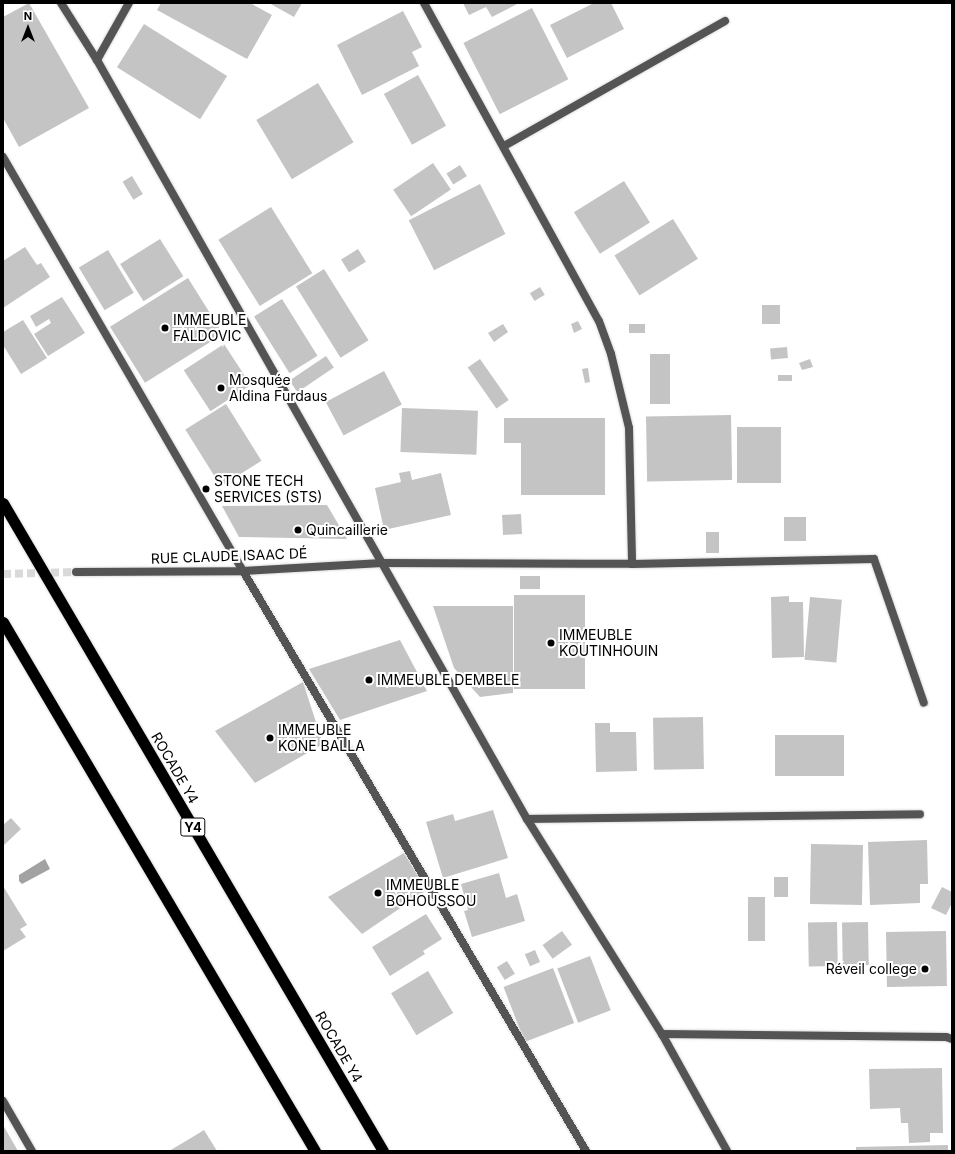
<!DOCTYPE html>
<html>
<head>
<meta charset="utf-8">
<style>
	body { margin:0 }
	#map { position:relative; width:955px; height:1154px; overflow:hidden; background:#fff; font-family:Inter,sans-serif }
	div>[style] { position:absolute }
	.water>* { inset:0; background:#a2a2a2 }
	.building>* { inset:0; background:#c4c4c4; transform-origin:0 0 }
	.minor-tunnel>* { height:8px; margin-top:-4px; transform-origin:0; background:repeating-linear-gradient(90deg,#d9d9d9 0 8px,transparent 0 12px) }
	.roads { filter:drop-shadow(0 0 1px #dbdbdb) drop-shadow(0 0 1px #dbdbdb) }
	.minor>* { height:8px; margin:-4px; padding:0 4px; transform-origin:4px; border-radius:4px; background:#545454 }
	.trunk>* { height:11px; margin:-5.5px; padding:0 5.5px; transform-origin:5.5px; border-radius:5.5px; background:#000 }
	.dots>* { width:11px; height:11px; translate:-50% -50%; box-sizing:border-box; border:2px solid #fff; border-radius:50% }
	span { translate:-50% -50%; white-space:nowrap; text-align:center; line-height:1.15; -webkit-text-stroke:4px #fff; paint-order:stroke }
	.shield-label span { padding:1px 3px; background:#fff; border:1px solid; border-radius:3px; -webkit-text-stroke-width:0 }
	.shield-label { font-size:13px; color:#000; font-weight:700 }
	.poi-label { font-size:14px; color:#000 }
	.left { translate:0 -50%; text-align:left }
	.right { translate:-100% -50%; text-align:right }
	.street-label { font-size:14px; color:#000 }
	.frame { position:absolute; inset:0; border:4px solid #000; pointer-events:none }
	.north { position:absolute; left:8px; top:8px; width:40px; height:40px; -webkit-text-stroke:3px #fff; paint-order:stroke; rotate:0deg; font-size:11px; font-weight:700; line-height:16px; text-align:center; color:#000 }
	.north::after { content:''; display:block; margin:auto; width:14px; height:18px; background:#000; clip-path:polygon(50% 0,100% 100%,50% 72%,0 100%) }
</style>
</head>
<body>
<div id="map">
	<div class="water">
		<i style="clip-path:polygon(45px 859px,50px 869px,22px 884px,19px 881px,19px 875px)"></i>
	</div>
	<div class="building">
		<i style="clip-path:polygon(29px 3px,89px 108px,19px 147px,3px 118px,3px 17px)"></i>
		<i style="clip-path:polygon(161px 3px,250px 3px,272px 15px,247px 59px,157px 10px)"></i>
		<i style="clip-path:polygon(269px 3px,302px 3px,294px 17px)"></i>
		<i style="clip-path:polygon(463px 3px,519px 3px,492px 17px,486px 7px,469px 15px)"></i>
		<i style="clip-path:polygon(594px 3px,611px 3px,624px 29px,567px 58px,550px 25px)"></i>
		<i style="left:532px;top:8px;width:80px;height:77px;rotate:63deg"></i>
		<i style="clip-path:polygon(403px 11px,422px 47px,412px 52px,419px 66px,362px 95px,337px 45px)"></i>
		<i style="left:144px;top:24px;width:98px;height:51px;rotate:32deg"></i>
		<i style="left:418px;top:75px;width:58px;height:39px;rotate:61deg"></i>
		<i style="left:318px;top:83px;width:69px;height:72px;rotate:59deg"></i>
		<i style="left:433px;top:163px;width:32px;height:48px;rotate:56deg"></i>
		<i style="left:460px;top:165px;width:13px;height:16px;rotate:58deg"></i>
		<i style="left:132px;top:176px;width:21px;height:11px;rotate:59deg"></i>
		<i style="left:624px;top:181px;width:49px;height:59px;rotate:58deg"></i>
		<i style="left:480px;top:184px;width:56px;height:80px;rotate:63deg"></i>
		<i style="left:271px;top:207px;width:78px;height:62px;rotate:58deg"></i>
		<i style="left:673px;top:219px;width:47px;height:69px;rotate:58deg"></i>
		<i style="left:160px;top:239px;width:44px;height:47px;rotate:58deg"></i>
		<i style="clip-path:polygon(25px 247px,37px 265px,41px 263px,50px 277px,3px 308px,3px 261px)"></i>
		<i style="left:358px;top:249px;width:15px;height:20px;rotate:58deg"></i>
		<i style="left:108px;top:250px;width:50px;height:34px;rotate:59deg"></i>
		<i style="left:324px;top:269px;width:84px;height:33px;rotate:58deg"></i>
		<i style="left:188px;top:278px;width:66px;height:92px;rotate:58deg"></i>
		<i style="left:540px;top:287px;width:9px;height:12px;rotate:58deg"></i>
		<i style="clip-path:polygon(62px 297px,85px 333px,48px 356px,34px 334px,51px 323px,49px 319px,36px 327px,30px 316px)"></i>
		<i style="left:282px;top:299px;width:67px;height:33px;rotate:58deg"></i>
		<i style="left:762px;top:305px;width:18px;height:19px"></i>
		<i style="clip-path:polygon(23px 320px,47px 358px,21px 374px,3px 345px,3px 332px)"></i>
		<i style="clip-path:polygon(578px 321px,582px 329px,574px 333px,571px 324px)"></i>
		<i style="clip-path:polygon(503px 324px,508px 332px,494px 342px,488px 333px)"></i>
		<i style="left:629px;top:324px;width:16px;height:9px"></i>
		<i style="left:224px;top:344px;width:49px;height:48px;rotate:57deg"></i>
		<i style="left:787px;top:347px;width:11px;height:17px;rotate:85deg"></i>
		<i style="left:650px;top:354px;width:20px;height:50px"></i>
		<i style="left:326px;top:356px;width:14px;height:44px;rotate:56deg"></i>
		<i style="left:480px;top:359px;width:50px;height:15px;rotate:55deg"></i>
		<i style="clip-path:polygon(810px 359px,813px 367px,802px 370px,799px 363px)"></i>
		<i style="clip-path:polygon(588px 368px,590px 382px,585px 383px,582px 369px)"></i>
		<i style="left:384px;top:371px;width:38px;height:66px;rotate:62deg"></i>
		<i style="left:792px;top:375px;width:6px;height:14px;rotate:90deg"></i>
		<i style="left:226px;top:404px;width:67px;height:48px;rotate:58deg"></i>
		<i style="left:402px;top:408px;width:76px;height:44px;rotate:2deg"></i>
		<i style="left:731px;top:415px;width:65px;height:85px;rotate:89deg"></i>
		<i style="clip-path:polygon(504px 418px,605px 418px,605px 495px,521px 495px,521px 443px,504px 443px)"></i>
		<i style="left:737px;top:427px;width:44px;height:56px"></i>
		<i style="clip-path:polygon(410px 471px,412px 480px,441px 473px,451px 515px,384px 530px,375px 488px,401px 482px,399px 473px)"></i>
		<i style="clip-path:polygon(327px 505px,347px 539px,239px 537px,222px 506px)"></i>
		<i style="left:521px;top:514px;width:20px;height:19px;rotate:87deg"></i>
		<i style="left:806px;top:517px;width:24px;height:22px;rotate:90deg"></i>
		<i style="left:706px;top:532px;width:13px;height:21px"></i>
		<i style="left:520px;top:576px;width:20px;height:13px"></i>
		<i style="left:585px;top:595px;width:94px;height:71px;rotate:90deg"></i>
		<i style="clip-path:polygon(789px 596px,789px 602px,803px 602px,804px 657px,772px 658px,771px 597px)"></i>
		<i style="left:810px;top:597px;width:32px;height:63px;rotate:5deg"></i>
		<i style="clip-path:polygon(433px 606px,513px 606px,513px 693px,480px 697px,454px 668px)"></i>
		<i style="clip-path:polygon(400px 640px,427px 691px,340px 720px,309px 669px)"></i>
		<i style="clip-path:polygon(303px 682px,323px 744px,255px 783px,215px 731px)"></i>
		<i style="left:703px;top:717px;width:52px;height:50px;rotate:89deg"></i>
		<i style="clip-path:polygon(595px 723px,610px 723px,610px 732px,636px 732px,637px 771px,596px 772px)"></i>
		<i style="left:844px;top:735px;width:41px;height:69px;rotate:90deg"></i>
		<i style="clip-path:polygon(493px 810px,508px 858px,443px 878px,426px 822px,453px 814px,455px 821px)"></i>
		<i style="clip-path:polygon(11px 818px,21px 829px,3px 846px,3px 825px)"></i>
		<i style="clip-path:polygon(927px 840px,928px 884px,920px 884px,920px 903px,870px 905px,868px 842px)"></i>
		<i style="left:811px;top:844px;width:52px;height:60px;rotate:1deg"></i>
		<i style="clip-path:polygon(404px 853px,427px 890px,362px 934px,328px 897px)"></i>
		<i style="clip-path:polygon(499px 873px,506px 898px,517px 894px,525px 921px,472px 937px,464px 911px,468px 910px,461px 884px)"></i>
		<i style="left:774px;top:877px;width:14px;height:20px"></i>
		<i style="clip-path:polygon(3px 886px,27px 925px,20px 929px,26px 937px,3px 951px)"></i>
		<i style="clip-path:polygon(942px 887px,952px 892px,952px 903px,946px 915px,931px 908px)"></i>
		<i style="left:748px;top:897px;width:17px;height:44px"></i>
		<i style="clip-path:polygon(426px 914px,442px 939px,423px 951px,425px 954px,390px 976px,372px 947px)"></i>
		<i style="left:837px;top:922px;width:44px;height:29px;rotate:89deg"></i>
		<i style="left:868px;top:922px;width:43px;height:26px;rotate:89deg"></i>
		<i style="left:562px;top:931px;width:17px;height:24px;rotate:54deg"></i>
		<i style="left:946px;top:931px;width:55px;height:60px;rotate:89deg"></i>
		<i style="left:535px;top:950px;width:13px;height:11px;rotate:67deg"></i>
		<i style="left:590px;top:956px;width:58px;height:35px;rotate:69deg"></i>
		<i style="left:507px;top:961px;width:15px;height:12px;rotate:58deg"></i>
		<i style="left:553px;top:968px;width:59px;height:53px;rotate:69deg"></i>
		<i style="left:428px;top:971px;width:49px;height:43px;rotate:59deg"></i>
		<i style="clip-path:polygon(942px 1068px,943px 1133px,930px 1133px,930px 1142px,909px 1143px,908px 1123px,901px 1123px,900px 1108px,870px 1109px,869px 1069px)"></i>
		<i style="clip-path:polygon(3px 1125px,18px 1151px,3px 1151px)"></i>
		<i style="clip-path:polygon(204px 1130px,217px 1151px,169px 1151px,191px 1138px)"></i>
		<i style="clip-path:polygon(948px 1145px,948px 1151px,856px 1151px,856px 1147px)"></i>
	</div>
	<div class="minor-tunnel">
		<i style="left:3px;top:574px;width:73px;rotate:-1.6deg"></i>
	</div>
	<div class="roads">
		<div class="minor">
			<i style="left:61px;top:3px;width:67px;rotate:57.7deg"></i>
			<i style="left:97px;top:60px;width:872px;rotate:60.47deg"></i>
			<i style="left:527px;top:819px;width:254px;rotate:57.9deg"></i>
			<i style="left:662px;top:1034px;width:134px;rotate:60.9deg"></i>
			<i style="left:424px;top:3px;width:363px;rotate:61.2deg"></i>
			<i style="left:599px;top:321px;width:35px;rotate:70deg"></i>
			<i style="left:611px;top:354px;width:76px;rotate:76.3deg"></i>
			<i style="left:629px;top:428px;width:136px;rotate:88.7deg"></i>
			<i style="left:97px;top:60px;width:65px;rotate:-60.7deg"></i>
			<i style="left:504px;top:146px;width:254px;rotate:-29.5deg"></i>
			<i style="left:3px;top:157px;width:479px;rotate:59.9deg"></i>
			<i style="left:243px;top:571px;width:674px;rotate:59.4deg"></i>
			<i style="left:76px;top:572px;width:167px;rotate:-0.3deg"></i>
			<i style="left:243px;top:571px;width:139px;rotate:-3.3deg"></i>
			<i style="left:382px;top:563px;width:250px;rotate:0.2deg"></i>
			<i style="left:632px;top:564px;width:242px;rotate:-1.2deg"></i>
			<i style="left:874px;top:559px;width:152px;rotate:70.9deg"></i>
			<i style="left:527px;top:819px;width:393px;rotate:-0.7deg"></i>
			<i style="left:662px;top:1034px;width:284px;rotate:0.6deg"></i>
			<i style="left:946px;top:1037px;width:6px;rotate:18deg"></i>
			<i style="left:3px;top:1101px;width:58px;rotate:59.9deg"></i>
		</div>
		<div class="trunk">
			<i style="left:3px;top:503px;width:751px;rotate:59.61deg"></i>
			<i style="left:3px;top:622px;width:614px;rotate:59.47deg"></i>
		</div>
	</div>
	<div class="dots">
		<i style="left:165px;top:328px;background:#000"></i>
		<i style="left:221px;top:388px;background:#000"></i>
		<i style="left:206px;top:489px;background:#000"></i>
		<i style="left:298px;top:530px;background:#000"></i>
		<i style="left:551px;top:643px;background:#000"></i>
		<i style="left:369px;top:680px;background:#000"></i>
		<i style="left:270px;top:738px;background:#000"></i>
		<i style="left:378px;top:893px;background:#000"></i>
		<i style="left:925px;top:969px;background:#000"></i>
	</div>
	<div class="shield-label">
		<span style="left:193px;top:827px">Y4</span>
	</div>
	<div class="poi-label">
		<span class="left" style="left:173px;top:328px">IMMEUBLE<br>FALDOVIC</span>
		<span class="left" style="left:229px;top:388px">Mosquée<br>Aldina Furdaus</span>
		<span class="left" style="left:214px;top:489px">STONE TECH<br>SERVICES (STS)</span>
		<span class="left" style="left:306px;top:530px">Quincaillerie</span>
		<span class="left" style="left:559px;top:643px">IMMEUBLE<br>KOUTINHOUIN</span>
		<span class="left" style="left:377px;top:680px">IMMEUBLE DEMBELE</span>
		<span class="left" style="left:278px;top:738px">IMMEUBLE<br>KONE BALLA</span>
		<span class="left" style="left:386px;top:893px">IMMEUBLE<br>BOHOUSSOU</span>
		<span class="right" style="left:917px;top:969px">Réveil college</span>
	</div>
	<div class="street-label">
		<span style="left:229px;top:556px;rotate:-2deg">RUE CLAUDE ISAAC DÉ</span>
		<span style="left:175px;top:768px;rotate:60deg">ROCADE Y4</span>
		<span style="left:339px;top:1047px;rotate:60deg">ROCADE Y4</span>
	</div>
	<div class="frame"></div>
	<div class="north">N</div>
</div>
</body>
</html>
